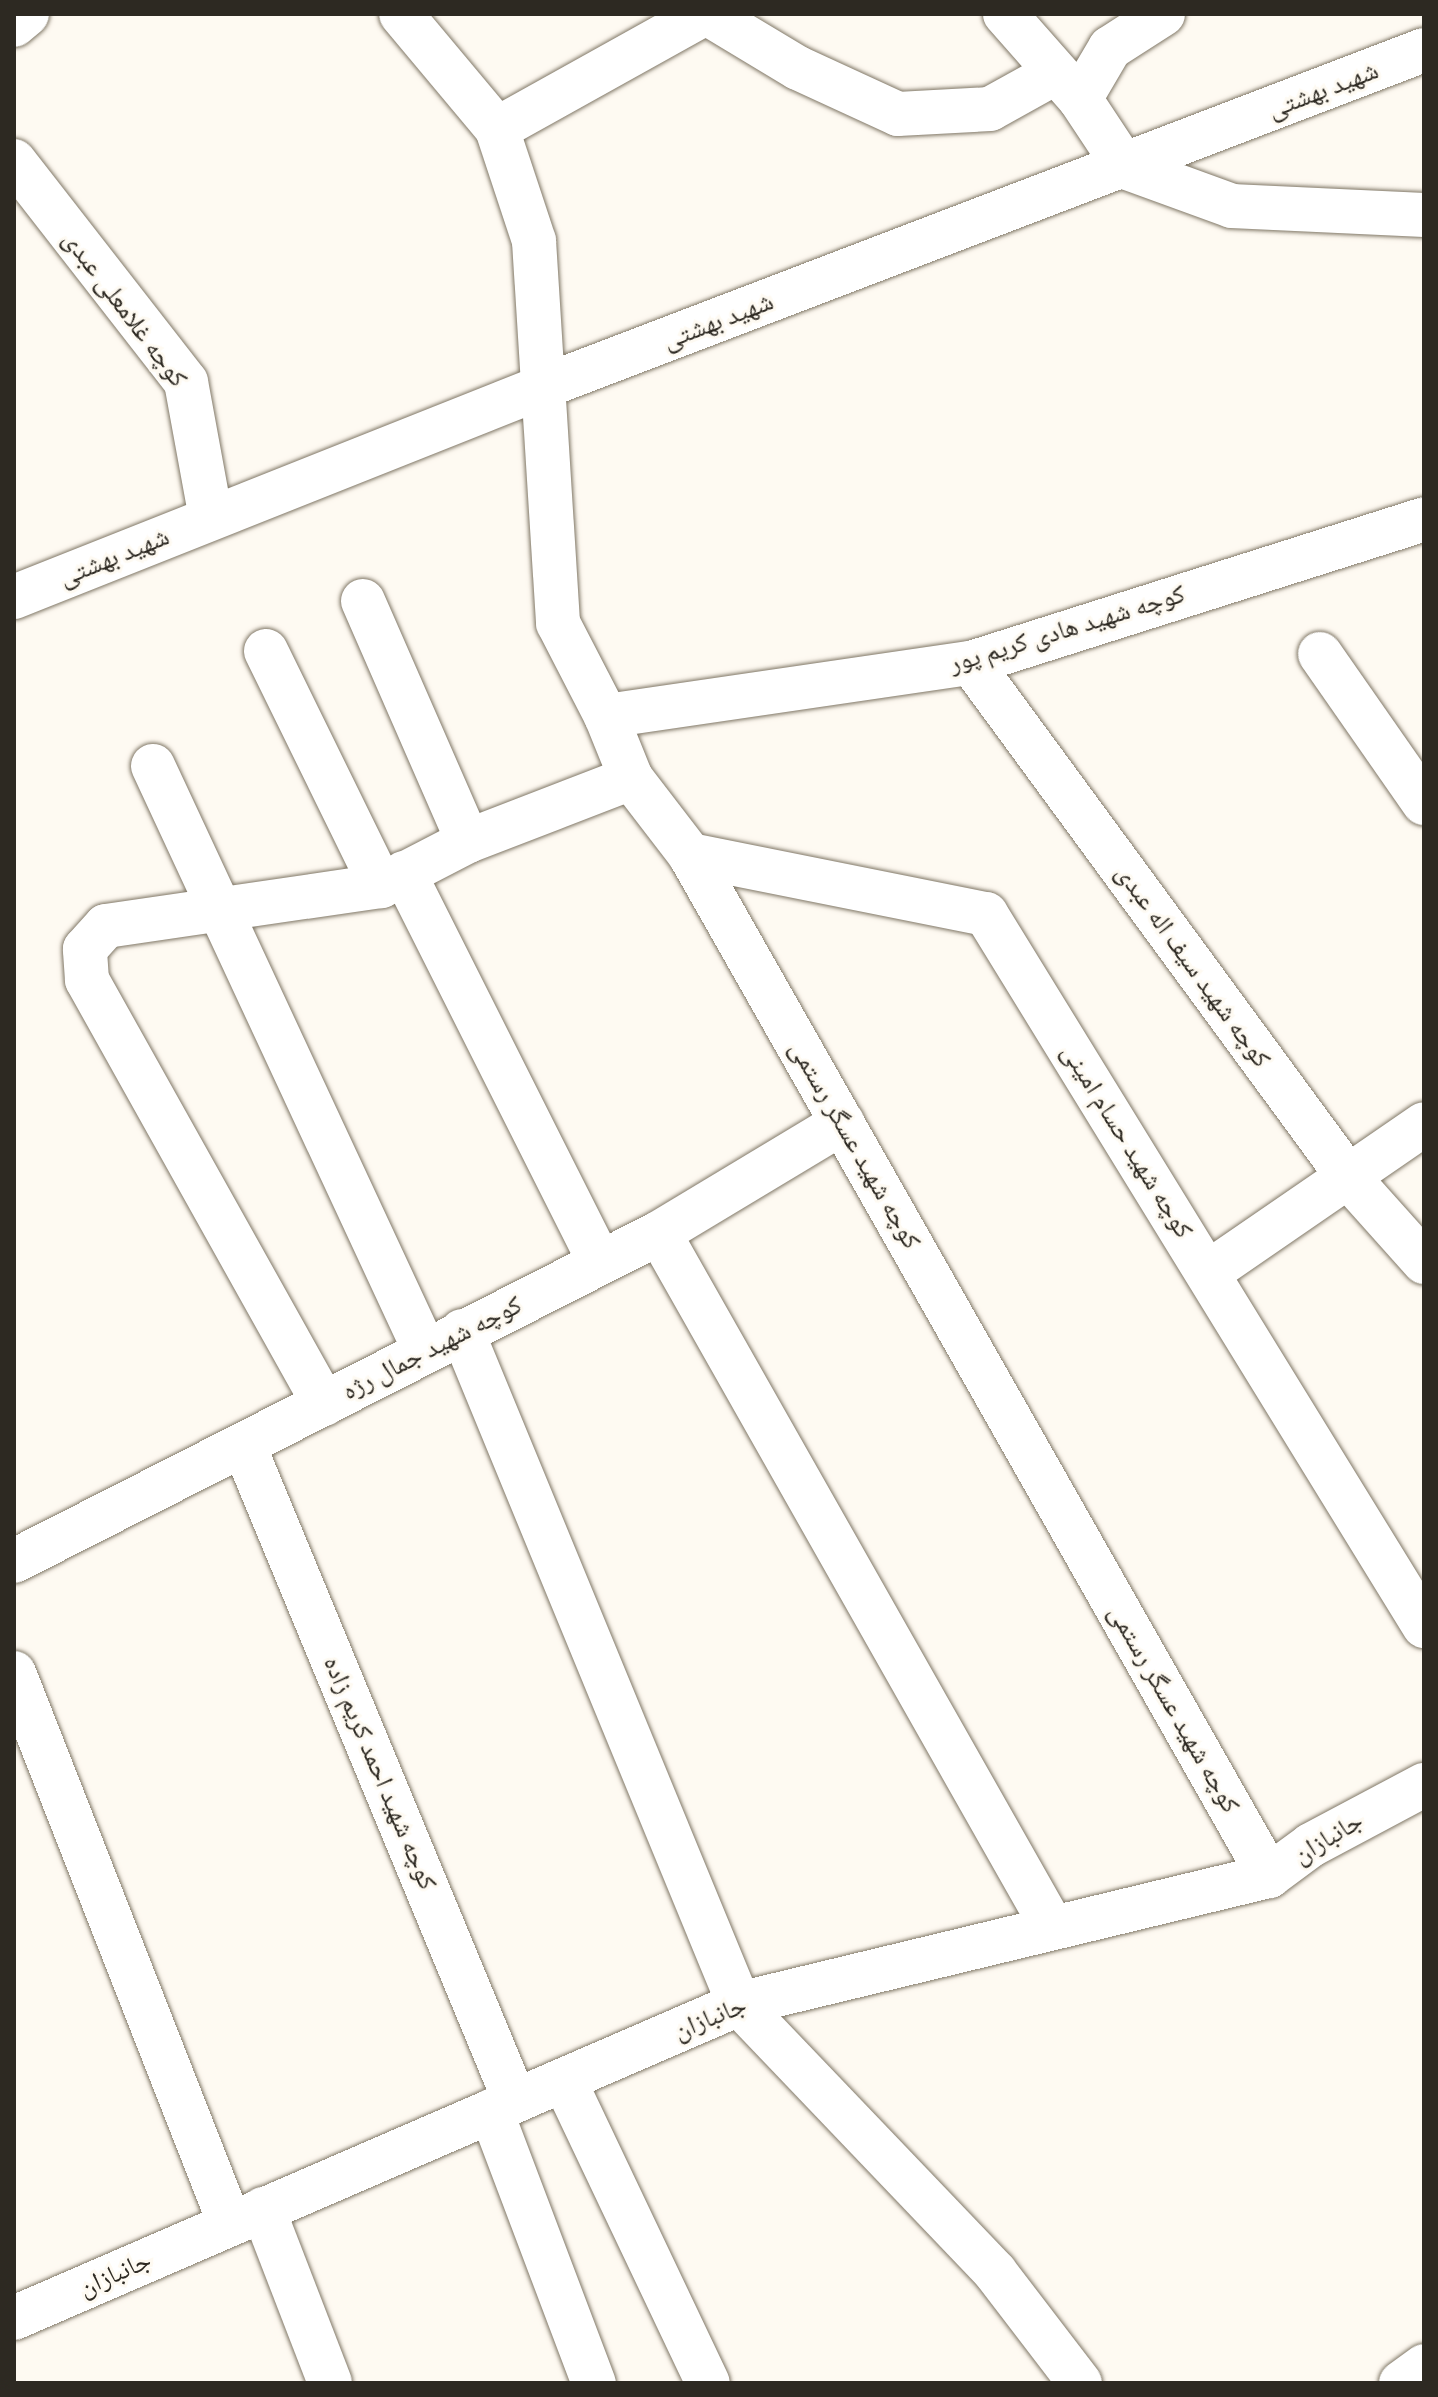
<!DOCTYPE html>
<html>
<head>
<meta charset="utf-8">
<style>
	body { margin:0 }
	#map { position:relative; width:1438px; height:2397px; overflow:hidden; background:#fefaf2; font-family:Cabin,"Noto Naskh Arabic",sans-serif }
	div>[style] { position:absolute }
	.roads { filter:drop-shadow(0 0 2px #807766) drop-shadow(0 0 2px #807766) }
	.minor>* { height:44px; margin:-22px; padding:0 22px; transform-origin:22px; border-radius:22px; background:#fff }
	span { translate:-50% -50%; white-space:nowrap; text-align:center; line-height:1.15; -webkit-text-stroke:6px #fefaf2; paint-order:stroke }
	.street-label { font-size:26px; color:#2d2922 }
	.frame { position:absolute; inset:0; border:16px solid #2d2922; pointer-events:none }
</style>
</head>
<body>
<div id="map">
	<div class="roads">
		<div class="minor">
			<i style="left:401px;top:14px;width:150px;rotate:50.1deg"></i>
			<i style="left:497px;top:129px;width:118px;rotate:71.7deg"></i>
			<i style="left:534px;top:241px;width:383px;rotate:86.4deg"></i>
			<i style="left:558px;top:623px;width:105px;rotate:62.7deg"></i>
			<i style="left:606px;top:716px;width:67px;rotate:68deg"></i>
			<i style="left:631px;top:778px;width:97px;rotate:52.5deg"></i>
			<i style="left:690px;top:855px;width:1174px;rotate:60.44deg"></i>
			<i style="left:708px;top:14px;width:105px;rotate:31deg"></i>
			<i style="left:798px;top:68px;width:110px;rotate:24.7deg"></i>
			<i style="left:898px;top:114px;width:92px;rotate:-3.1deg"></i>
			<i style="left:990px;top:109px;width:74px;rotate:-29deg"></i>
			<i style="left:1005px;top:14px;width:113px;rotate:48.6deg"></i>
			<i style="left:1080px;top:99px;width:82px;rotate:56.5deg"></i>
			<i style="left:1125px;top:167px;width:114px;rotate:20deg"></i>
			<i style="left:1232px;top:206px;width:192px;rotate:2.7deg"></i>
			<i style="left:14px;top:25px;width:17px;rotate:-40deg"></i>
			<i style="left:1080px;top:99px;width:59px;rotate:-59.5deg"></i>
			<i style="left:1110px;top:48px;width:63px;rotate:-32.7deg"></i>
			<i style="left:497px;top:129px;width:237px;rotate:-29.1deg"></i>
			<i style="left:14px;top:161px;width:280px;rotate:52.1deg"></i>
			<i style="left:186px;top:382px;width:138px;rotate:79.6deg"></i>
			<i style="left:14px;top:597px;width:571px;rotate:-21.67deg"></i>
			<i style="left:545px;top:386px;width:941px;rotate:-20.92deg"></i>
			<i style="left:363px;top:601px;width:262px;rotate:66.4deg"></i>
			<i style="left:266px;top:651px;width:262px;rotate:63.9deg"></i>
			<i style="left:1320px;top:654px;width:182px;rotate:55.1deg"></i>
			<i style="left:971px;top:663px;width:639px;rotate:53.72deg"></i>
			<i style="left:1349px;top:1178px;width:113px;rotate:48.2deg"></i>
			<i style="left:606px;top:716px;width:369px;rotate:-8.3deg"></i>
			<i style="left:971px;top:663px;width:475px;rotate:-17.6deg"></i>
			<i style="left:153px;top:766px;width:645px;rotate:65.06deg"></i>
			<i style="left:690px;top:855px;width:302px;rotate:11.3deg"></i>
			<i style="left:986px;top:914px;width:836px;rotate:58.4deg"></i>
			<i style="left:404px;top:873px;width:436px;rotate:63.3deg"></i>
			<i style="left:659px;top:1233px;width:795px;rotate:60.47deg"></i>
			<i style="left:1209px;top:1272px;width:261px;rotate:-34.5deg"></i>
			<i style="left:462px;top:1331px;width:728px;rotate:67.63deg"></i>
			<i style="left:739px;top:2004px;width:371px;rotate:46.3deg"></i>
			<i style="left:995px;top:2272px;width:140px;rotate:52.6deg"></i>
			<i style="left:324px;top:1404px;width:486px;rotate:-119.2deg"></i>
			<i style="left:87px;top:980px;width:31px;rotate:-94deg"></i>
			<i style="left:85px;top:949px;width:31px;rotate:-48deg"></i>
			<i style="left:106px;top:926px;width:278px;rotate:-8.3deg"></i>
			<i style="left:381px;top:886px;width:98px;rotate:-27.3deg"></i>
			<i style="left:468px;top:841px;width:175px;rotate:-21.1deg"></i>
			<i style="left:244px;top:1446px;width:709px;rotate:67.52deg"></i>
			<i style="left:14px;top:1561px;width:724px;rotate:-26.95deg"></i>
			<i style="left:659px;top:1233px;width:214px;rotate:-31deg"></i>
			<i style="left:14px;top:1673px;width:592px;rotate:68.59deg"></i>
			<i style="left:564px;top:2080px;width:335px;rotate:64.6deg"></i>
			<i style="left:491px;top:2111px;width:291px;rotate:69.3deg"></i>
			<i style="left:263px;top:2209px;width:186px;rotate:68.9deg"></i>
			<i style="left:14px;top:2318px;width:790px;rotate:-23.42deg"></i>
			<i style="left:739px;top:2004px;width:545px;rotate:-13.58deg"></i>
			<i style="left:1269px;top:1876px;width:52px;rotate:-36.4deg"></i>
			<i style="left:1311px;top:1845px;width:128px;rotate:-28deg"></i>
			<i style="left:1401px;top:2383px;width:29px;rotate:-36deg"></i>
		</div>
	</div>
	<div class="street-label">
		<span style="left:1323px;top:90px;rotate:-21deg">شهید بهشتی</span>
		<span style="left:125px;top:309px;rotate:53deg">کوچه غلامعلی عبدی</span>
		<span style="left:718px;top:321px;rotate:-21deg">شهید بهشتی</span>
		<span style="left:114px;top:557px;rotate:-22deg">شهید بهشتی</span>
		<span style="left:1067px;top:629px;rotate:-17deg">کوچه شهید هادی کریم پور</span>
		<span style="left:1193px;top:966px;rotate:54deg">کوچه شهید سیف اله عبدی</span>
		<span style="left:1127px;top:1141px;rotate:58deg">کوچه شهید حسام امینی</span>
		<span style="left:855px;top:1145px;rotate:60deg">کوچه شهید عسگر رستمی</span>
		<span style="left:432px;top:1348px;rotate:-27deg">کوچه شهید جمال رژه</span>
		<span style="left:1174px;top:1709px;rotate:60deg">کوچه شهید عسگر رستمی</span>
		<span style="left:380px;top:1773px;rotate:67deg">کوچه شهید احمد کریم زاده</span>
		<span style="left:1328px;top:1838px;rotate:-31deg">جانبازان</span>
		<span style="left:710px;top:2018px;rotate:-22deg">جانبازان</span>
		<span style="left:115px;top:2274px;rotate:-24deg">جانبازان</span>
	</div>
	<div class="frame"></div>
</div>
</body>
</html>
